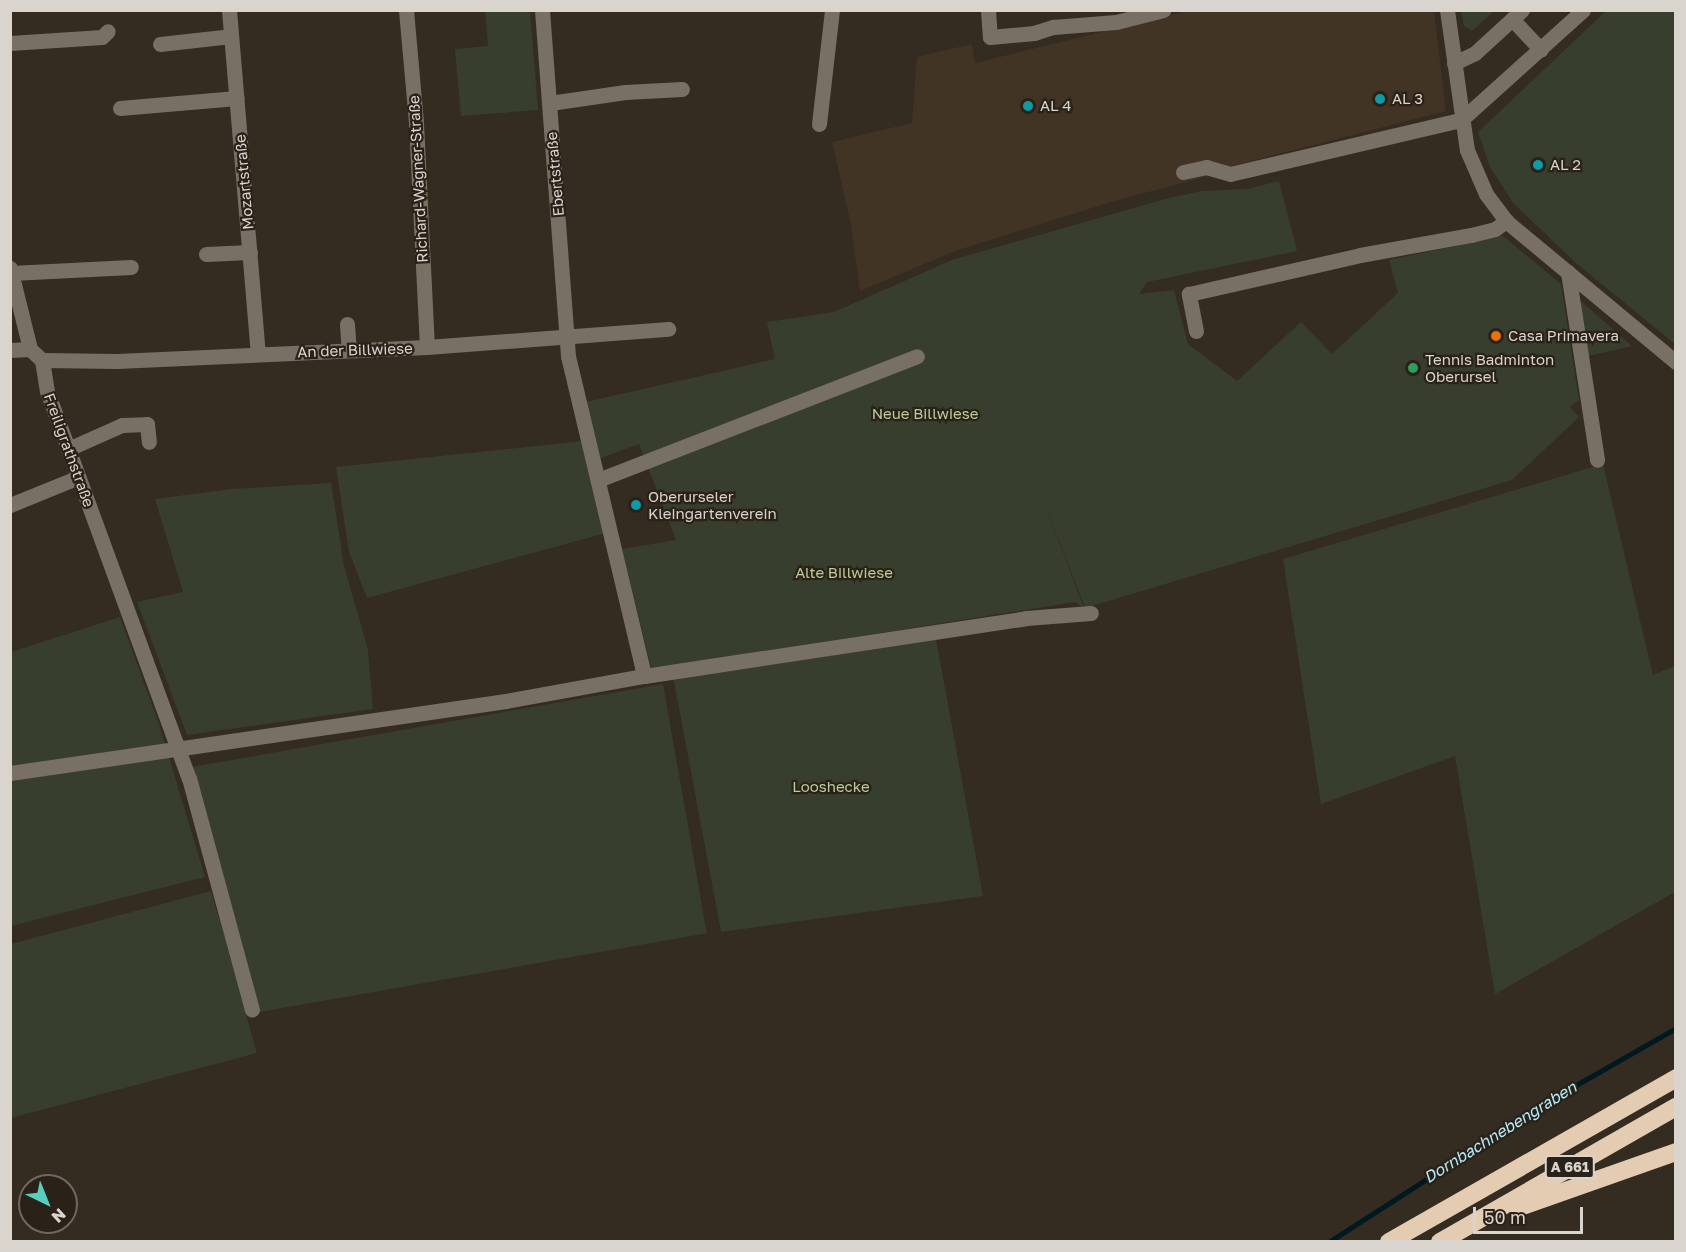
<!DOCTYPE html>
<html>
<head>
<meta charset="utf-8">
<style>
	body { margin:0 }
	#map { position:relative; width:1686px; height:1252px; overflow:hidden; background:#342b21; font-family:"Golos Text",sans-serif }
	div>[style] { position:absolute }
	.built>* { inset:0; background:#413425 }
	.green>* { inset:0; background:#383e2d; transform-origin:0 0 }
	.stream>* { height:4.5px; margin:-2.25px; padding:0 2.25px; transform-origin:2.25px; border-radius:2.25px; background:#001920 }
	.minor>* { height:15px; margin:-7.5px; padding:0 7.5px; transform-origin:7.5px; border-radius:7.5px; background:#797065 }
	.highway>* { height:18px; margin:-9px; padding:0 9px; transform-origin:9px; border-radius:9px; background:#e3ccb2 }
	.dots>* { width:16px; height:16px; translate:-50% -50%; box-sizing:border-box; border:3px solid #2a2218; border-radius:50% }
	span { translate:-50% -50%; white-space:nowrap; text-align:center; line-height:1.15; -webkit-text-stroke:4.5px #2a2218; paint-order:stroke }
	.shield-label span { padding:2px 4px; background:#2a2218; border:2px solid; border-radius:4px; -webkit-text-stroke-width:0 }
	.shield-label { font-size:14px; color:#dad4ce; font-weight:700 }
	.poi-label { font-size:15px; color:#dad4ce }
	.left { translate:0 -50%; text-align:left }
	.street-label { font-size:15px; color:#dad4ce }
	.park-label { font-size:15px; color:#bacc97 }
	.water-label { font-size:16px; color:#b5ebfb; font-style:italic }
	.frame { position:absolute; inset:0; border:12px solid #dad4ce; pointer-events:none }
	.north { position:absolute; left:18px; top:1174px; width:60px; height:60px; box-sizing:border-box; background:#2a2218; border:2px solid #706961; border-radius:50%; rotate:137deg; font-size:16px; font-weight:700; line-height:24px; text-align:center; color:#dad4ce }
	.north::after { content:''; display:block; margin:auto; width:21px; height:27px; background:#59cebe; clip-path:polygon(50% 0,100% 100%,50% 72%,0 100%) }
	.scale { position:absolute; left:1473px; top:1207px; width:110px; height:27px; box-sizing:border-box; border:3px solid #dad4ce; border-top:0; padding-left:8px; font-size:18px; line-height:21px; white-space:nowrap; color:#dad4ce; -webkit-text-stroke:4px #2a2218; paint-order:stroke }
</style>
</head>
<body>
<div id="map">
	<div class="built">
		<i style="clip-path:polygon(1187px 11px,1434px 11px,1446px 111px,1232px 166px,1208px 176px,1111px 202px,955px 251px,860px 291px,850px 220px,832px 142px,912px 123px,917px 57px,972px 44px,975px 63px)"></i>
	</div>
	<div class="green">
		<i style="clip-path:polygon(485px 11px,530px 11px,538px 110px,461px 116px,455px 49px,488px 46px)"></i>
		<i style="clip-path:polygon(1461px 11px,1461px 10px,1494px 11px,1472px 31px,1464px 26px)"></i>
		<i style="clip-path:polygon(1606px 11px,1675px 11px,1675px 344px,1577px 264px,1513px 203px,1490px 167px,1478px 132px)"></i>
		<i style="clip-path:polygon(1279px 181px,1297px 251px,1147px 282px,1139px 294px,1174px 290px,1188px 344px,1237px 381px,1301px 322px,1332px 354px,1398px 293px,1389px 260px,1503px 236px,1561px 284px,1579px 400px,1570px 407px,1579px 417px,1512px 480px,1085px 608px,1040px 491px,1084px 608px,1075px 602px,705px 661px,651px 667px,622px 549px,676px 540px,639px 444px,598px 459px,586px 402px,775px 359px,767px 322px,834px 312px,952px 260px,1165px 199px,1201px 191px,1247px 189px)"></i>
		<i style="clip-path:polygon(1574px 295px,1632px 346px,1584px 357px)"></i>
		<i style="clip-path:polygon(584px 441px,606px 533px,367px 598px,349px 552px,336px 467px)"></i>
		<i style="clip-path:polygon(1603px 464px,1653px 675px,1675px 666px,1675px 892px,1495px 994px,1455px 756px,1321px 804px,1283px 559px)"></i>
		<i style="clip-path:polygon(331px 483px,344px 566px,368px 650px,373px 709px,187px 735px,137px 602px,183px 592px,155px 499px,232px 489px)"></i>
		<i style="clip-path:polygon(120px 617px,159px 724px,205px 877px,11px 926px,11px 652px)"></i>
		<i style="clip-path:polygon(936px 639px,983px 896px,721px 932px,673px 676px,738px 670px)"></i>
		<i style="left:663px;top:684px;width:253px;height:478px;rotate:80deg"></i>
		<i style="clip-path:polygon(211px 891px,257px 1053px,11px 1118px,11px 944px)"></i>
	</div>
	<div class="stream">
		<i style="left:1329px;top:1242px;width:255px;rotate:-32.8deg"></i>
		<i style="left:1543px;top:1104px;width:153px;rotate:-29.7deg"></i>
	</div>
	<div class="minor">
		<i style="left:229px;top:10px;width:345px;rotate:85.2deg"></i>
		<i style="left:406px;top:10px;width:113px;rotate:84.9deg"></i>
		<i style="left:416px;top:123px;width:224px;rotate:87.2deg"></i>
		<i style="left:542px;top:10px;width:347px;rotate:85.7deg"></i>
		<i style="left:568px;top:356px;width:329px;rotate:76.6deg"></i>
		<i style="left:988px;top:10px;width:27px;rotate:86deg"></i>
		<i style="left:990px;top:37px;width:44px;rotate:-5.2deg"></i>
		<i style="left:1034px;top:33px;width:20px;rotate:-18deg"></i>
		<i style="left:1053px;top:27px;width:63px;rotate:-4.5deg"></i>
		<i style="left:1116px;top:22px;width:49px;rotate:-14.3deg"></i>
		<i style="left:1447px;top:10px;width:141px;rotate:81.9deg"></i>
		<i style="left:1467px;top:150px;width:48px;rotate:66.6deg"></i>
		<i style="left:1486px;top:194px;width:34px;rotate:53deg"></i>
		<i style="left:1506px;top:221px;width:221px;rotate:39.7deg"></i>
		<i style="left:1512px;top:19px;width:42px;rotate:46.9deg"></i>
		<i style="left:10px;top:43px;width:92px;rotate:-3.7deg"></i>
		<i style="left:102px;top:37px;width:8px;rotate:-45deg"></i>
		<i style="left:160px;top:44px;width:71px;rotate:-6.4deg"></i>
		<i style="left:1454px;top:63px;width:23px;rotate:-25deg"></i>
		<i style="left:1475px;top:53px;width:64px;rotate:-42.5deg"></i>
		<i style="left:550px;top:103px;width:76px;rotate:-8.3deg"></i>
		<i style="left:625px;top:92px;width:57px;rotate:-3deg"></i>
		<i style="left:120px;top:108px;width:117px;rotate:-4.9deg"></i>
		<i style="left:819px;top:124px;width:115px;rotate:-83.5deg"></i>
		<i style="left:1183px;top:172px;width:24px;rotate:-12deg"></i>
		<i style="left:1206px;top:167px;width:25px;rotate:16deg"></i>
		<i style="left:1230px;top:174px;width:237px;rotate:-13.2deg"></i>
		<i style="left:1461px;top:120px;width:164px;rotate:-42deg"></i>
		<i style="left:206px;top:254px;width:44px;rotate:-2.6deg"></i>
		<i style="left:10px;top:268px;width:83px;rotate:76.1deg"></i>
		<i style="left:30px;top:349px;width:16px;rotate:43deg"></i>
		<i style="left:42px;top:360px;width:31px;rotate:81deg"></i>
		<i style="left:47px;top:391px;width:412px;rotate:69.9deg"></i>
		<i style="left:189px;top:778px;width:240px;rotate:74.8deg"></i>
		<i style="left:1568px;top:272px;width:190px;rotate:81.2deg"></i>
		<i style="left:11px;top:273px;width:120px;rotate:-2.9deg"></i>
		<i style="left:347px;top:324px;width:26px;rotate:86deg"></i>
		<i style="left:1196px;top:331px;width:38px;rotate:-101deg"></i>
		<i style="left:1189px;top:294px;width:175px;rotate:-12.8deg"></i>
		<i style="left:1360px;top:255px;width:113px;rotate:-10.2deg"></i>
		<i style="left:1471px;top:235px;width:25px;rotate:-14deg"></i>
		<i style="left:1495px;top:229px;width:14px;rotate:-36deg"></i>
		<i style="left:10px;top:350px;width:20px;rotate:-3deg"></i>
		<i style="left:42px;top:360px;width:75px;rotate:0.8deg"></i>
		<i style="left:117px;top:361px;width:310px;rotate:-2.6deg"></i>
		<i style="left:427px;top:347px;width:242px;rotate:-4.3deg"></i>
		<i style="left:68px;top:449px;width:59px;rotate:-24deg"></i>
		<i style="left:122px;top:425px;width:25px;rotate:-2deg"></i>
		<i style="left:147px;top:424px;width:18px;rotate:84deg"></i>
		<i style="left:598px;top:480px;width:342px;rotate:-21.2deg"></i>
		<i style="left:10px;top:505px;width:74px;rotate:-22.1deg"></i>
		<i style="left:10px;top:773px;width:501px;rotate:-8.26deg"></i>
		<i style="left:506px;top:701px;width:140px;rotate:-10.3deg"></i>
		<i style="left:644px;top:676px;width:386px;rotate:-8.6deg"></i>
		<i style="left:1026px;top:618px;width:65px;rotate:-4.4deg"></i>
	</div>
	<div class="highway">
		<i style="left:1517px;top:1208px;width:169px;rotate:-19.4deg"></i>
		<i style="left:1389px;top:1242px;width:331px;rotate:-29.7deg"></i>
		<i style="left:1440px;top:1242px;width:272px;rotate:-29.8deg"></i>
	</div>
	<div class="dots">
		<i style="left:1380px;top:99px;background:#0f9aa8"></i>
		<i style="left:1028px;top:106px;background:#0f9aa8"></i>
		<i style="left:1538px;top:165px;background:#0f9aa8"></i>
		<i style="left:1496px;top:336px;background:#e8710a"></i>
		<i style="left:1413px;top:368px;background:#2e9e5b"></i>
		<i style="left:636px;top:505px;background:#0f9aa8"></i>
	</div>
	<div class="shield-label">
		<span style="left:1570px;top:1167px">A 661</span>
	</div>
	<div class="poi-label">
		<span class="left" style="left:1392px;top:99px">AL 3</span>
		<span class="left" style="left:1040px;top:106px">AL 4</span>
		<span class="left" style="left:1550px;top:165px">AL 2</span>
		<span class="left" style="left:1508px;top:336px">Casa Primavera</span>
		<span class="left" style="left:1425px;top:368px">Tennis Badminton<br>Oberursel</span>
		<span class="left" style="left:648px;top:505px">Oberurseler<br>Kleingartenverein</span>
	</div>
	<div class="street-label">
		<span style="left:555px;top:174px;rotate:-95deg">Ebertstraße</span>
		<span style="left:418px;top:179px;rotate:-93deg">Richard-Wagner-Straße</span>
		<span style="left:244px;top:182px;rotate:-95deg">Mozartstraße</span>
		<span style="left:355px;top:350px;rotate:-2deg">An der Billwiese</span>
		<span style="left:69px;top:450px;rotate:70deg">Freiligrathstraße</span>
	</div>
	<div class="park-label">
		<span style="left:925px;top:414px">Neue Billwiese</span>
		<span style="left:844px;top:573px">Alte Billwiese</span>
		<span style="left:831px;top:787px">Looshecke</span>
	</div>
	<div class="water-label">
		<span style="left:1500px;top:1132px;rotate:-32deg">Dornbachnebengraben</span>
	</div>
	<div class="frame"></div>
	<div class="north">N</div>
	<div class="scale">50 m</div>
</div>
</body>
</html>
